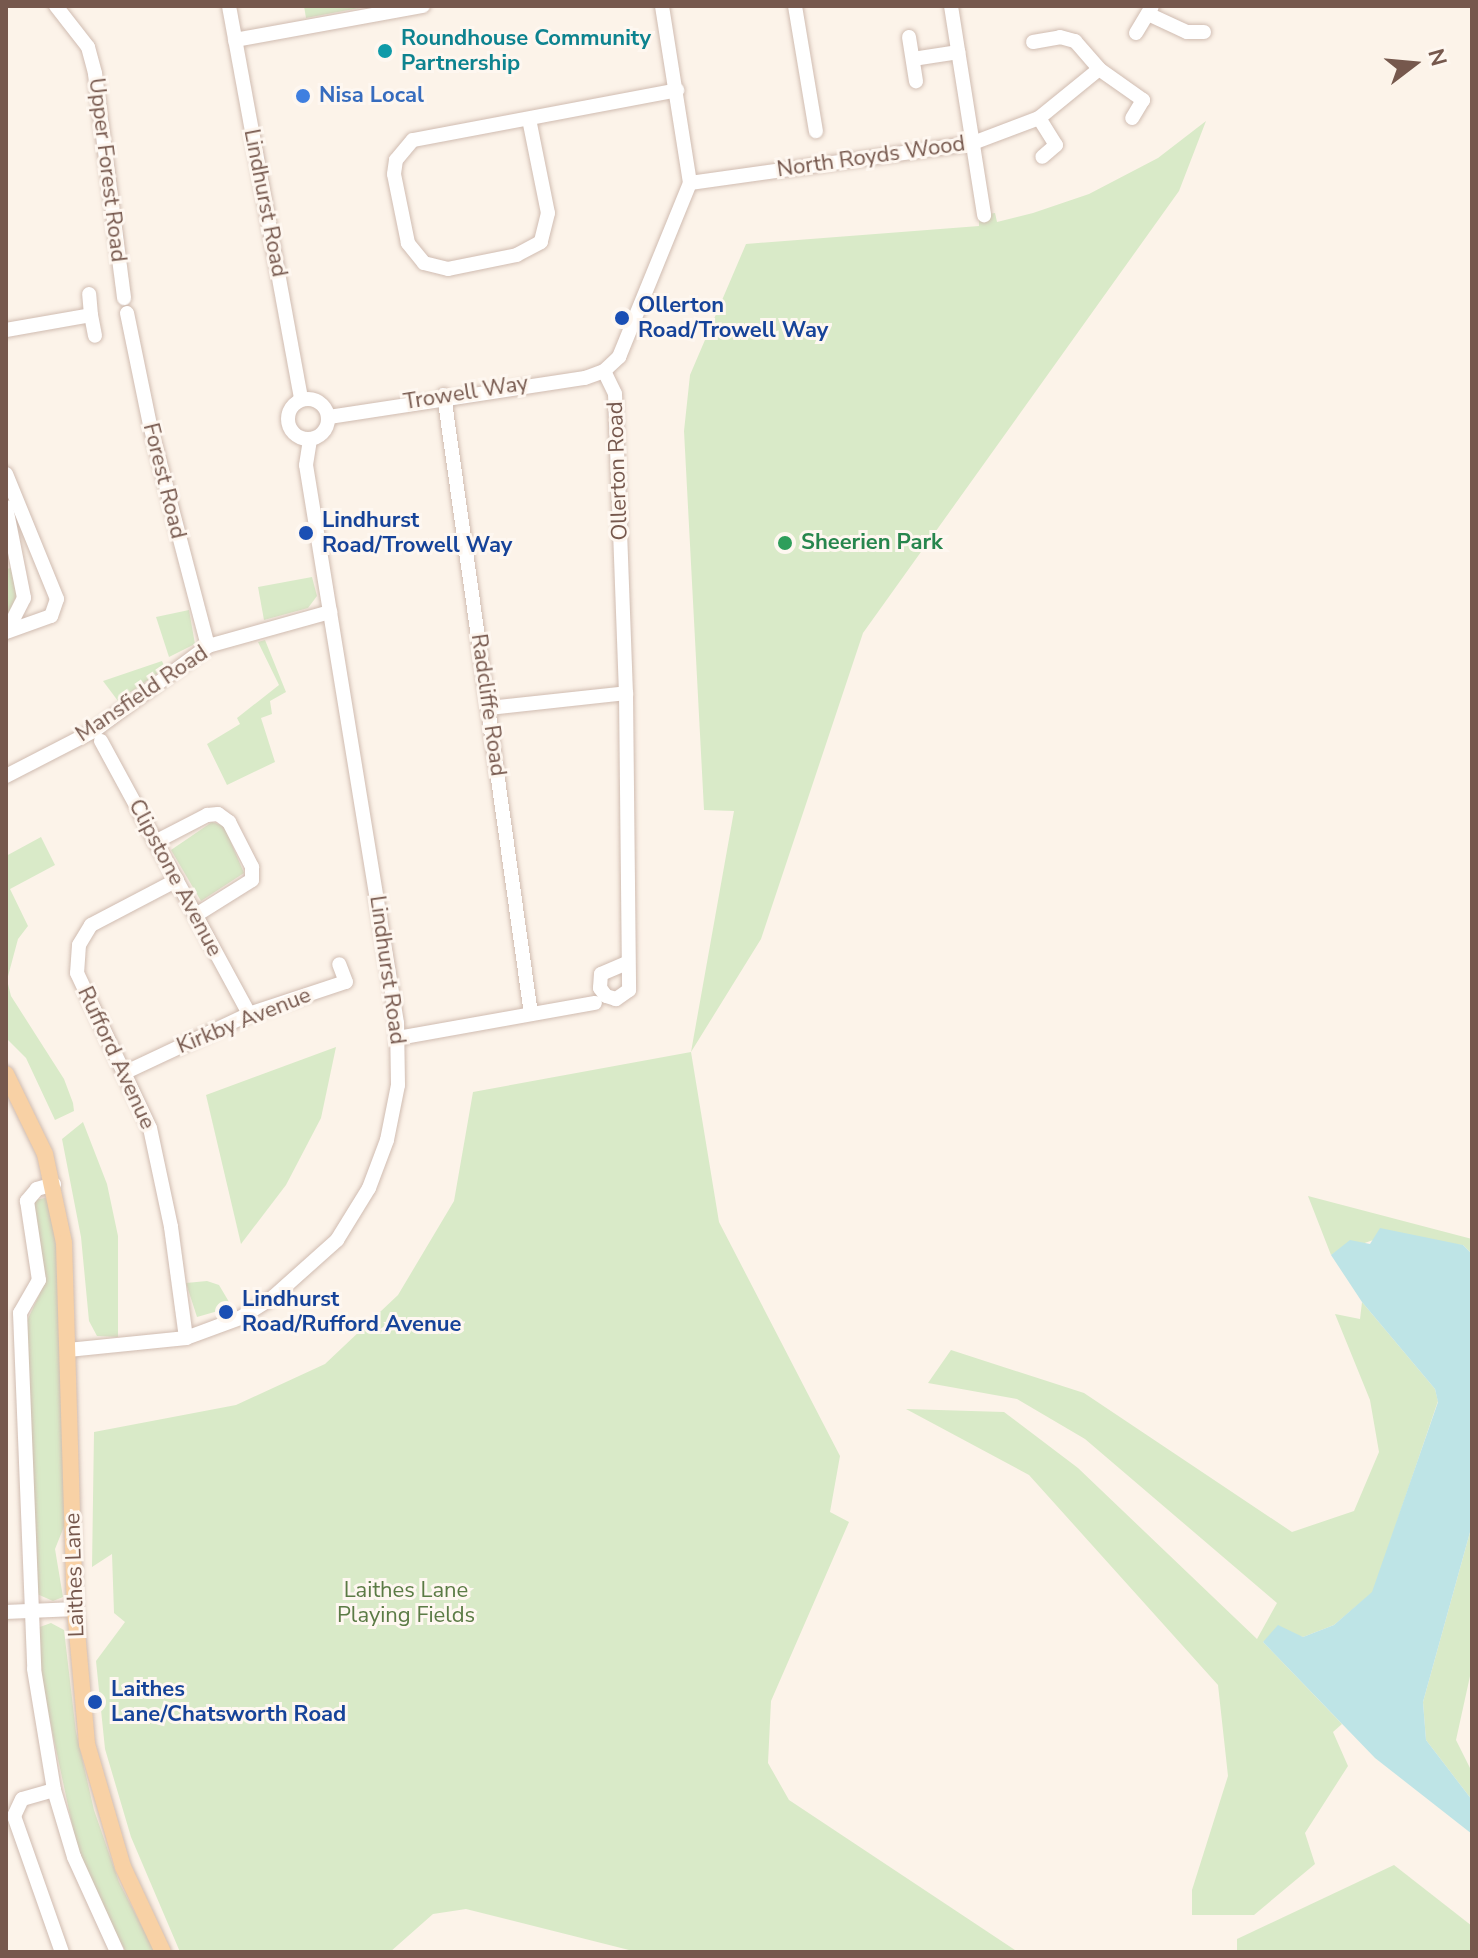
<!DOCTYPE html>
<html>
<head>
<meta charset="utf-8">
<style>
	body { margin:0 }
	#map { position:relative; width:1478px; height:1958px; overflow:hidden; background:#fcf3e9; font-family:"Nunito Sans",sans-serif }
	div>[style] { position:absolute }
	.green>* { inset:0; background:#d9eac8 }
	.water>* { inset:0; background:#bee4e6 }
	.roads { filter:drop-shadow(0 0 2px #d0bcb1) drop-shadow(0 0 2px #d0bcb1) }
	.minor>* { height:14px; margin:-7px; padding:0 7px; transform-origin:7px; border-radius:7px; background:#fff }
	.minor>.ring { margin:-7px; padding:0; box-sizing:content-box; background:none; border:14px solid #fff; border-radius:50% }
	.major>* { height:16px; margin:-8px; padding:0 8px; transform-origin:8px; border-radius:8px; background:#f8d1a5 }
	.dots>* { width:22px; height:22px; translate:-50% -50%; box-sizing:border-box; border:4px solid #fef7f0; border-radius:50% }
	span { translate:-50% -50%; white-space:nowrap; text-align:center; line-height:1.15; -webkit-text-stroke:6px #fef7f0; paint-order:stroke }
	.culture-label { font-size:22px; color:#0d838f; font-weight:700 }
	.left { translate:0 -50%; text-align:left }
	.shop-label { font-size:22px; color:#366cbe; font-weight:700 }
	.street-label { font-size:22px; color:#76584d }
	.transit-label { font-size:22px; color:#164399; font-weight:700 }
	.leisure-label { font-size:22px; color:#27864d; font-weight:700 }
	.park-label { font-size:22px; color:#5b7b45 }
	.frame { position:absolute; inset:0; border:8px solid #76584d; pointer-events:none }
	.north { position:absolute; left:1374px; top:24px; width:80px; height:80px; -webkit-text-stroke:6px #fef7f0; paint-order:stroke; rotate:74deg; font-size:22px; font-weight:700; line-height:32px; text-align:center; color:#76584d }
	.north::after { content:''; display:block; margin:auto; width:28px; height:36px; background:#76584d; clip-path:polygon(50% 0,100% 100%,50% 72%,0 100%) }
</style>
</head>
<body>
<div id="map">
	<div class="green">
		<i style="clip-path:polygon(304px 6px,370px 6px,306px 18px)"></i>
		<i style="clip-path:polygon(1206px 121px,1179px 191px,863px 633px,761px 939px,691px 1052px,719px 1222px,840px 1456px,830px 1512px,849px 1522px,771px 1701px,768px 1763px,789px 1800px,1018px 1952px,637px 1952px,466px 1909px,433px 1914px,390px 1952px,180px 1952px,131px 1837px,105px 1749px,96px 1661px,125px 1622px,114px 1613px,112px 1554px,92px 1567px,94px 1432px,236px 1405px,325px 1364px,398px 1295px,454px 1201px,473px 1092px,691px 1052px,734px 811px,704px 810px,684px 431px,690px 375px,746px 244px,979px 226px,979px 215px,995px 213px,997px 222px,1033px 213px,1089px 194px,1158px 158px)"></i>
		<i style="clip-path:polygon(11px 568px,17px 595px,6px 620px,6px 569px)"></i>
		<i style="clip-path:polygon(312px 577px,317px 596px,308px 608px,264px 620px,258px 587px)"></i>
		<i style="clip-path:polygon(189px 610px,195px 644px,169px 657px,156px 617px)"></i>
		<i style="clip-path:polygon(265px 640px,286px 692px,270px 701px,272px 714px,261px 718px,275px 762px,227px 785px,207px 744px,240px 724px,237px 718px,279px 685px,258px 642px)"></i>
		<i style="clip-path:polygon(162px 661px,165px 668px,118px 701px,103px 681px)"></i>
		<i style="clip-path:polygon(212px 822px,224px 826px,244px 873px,201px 901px,171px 850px)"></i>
		<i style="clip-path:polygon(41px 837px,55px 865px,10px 889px,28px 926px,18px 939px,7px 980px,11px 996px,64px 1079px,73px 1103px,74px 1111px,55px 1120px,26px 1058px,6px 1038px,6px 856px)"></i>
		<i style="clip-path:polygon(336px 1047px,321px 1118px,286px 1185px,241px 1244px,206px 1095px)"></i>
		<i style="clip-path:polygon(83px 1122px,107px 1184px,118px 1236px,118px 1337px,97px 1336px,89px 1321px,81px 1237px,62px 1139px)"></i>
		<i style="clip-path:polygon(1308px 1196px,1472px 1239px,1472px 1254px,1463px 1245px,1376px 1239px,1359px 1245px,1353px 1241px,1331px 1255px)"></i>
		<i style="clip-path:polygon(45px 1198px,51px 1203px,56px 1247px,65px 1524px,55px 1549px,63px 1597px,53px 1601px,37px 1594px,26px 1323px,45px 1282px,34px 1206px,35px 1200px)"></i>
		<i style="clip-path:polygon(207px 1281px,219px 1285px,232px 1307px,197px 1317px,186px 1283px)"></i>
		<i style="clip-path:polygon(1362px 1302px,1435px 1389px,1438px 1401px,1373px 1592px,1334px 1625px,1303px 1637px,1285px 1632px,1263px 1642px,1342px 1724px,1333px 1732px,1348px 1766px,1305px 1833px,1315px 1864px,1254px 1915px,1192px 1915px,1192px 1890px,1228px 1776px,1218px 1685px,1029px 1475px,906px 1409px,1004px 1412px,1078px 1468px,1257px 1639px,1277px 1603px,1085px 1439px,1017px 1399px,928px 1383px,951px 1350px,1084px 1393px,1292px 1532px,1354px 1511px,1379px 1452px,1370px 1400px,1335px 1314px,1360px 1319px)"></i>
		<i style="clip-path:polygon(1472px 1525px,1472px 1667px,1456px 1740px,1472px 1772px,1472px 1800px,1426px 1740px,1423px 1702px)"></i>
		<i style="clip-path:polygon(51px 1623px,64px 1630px,76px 1732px,94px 1810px,119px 1882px,155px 1952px,126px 1952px,96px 1897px,76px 1843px,44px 1693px,37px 1628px)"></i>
		<i style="clip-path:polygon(1394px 1865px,1472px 1926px,1472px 1952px,1237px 1952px,1237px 1939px)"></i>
	</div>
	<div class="water">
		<i style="clip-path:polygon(1380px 1228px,1463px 1245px,1472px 1254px,1472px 1525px,1423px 1702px,1426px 1740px,1472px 1800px,1472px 1834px,1375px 1758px,1263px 1642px,1278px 1625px,1303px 1637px,1334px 1625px,1372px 1592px,1438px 1402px,1435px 1389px,1362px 1302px,1331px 1255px,1350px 1240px,1370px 1244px)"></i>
	</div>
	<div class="roads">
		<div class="minor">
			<i style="left:56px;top:6px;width:52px;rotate:52deg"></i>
			<i style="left:88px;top:47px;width:28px;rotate:75deg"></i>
			<i style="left:95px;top:74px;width:226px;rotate:82.6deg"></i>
			<i style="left:229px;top:6px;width:400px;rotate:79.6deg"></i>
			<i style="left:795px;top:6px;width:127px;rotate:80.5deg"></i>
			<i style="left:951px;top:6px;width:212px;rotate:81deg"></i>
			<i style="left:1148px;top:14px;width:43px;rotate:24.8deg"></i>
			<i style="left:1187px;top:32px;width:17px"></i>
			<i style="left:1136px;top:33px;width:31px;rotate:-59deg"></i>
			<i style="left:909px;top:37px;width:45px;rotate:81deg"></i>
			<i style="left:235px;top:40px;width:191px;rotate:-10.3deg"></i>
			<i style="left:1033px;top:42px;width:27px;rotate:-10deg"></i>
			<i style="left:1060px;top:37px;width:16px;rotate:15deg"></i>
			<i style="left:1075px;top:41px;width:37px;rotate:49deg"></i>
			<i style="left:913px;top:59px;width:46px;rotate:-8.8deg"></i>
			<i style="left:1039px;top:118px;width:32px;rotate:58deg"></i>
			<i style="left:1056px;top:145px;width:18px;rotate:139deg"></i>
			<i style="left:529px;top:119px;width:96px;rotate:78.6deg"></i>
			<i style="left:548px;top:213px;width:30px;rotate:104deg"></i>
			<i style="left:541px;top:242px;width:27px;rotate:152deg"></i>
			<i style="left:517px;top:255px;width:70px;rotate:168.5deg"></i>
			<i style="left:448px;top:269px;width:25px;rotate:-166deg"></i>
			<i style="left:424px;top:263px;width:26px;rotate:-129deg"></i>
			<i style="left:408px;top:243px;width:70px;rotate:-101.5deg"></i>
			<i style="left:394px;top:174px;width:14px;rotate:-82deg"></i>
			<i style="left:396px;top:160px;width:26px;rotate:-50deg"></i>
			<i style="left:413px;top:140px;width:269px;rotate:-10.7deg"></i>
			<i style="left:690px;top:183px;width:286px;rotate:-8deg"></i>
			<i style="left:973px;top:143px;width:71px;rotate:-20.7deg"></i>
			<i style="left:1039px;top:118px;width:77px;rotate:-39.2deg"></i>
			<i style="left:1099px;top:69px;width:54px;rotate:35.2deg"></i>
			<i style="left:1143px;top:100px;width:21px;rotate:121deg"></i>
			<i style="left:127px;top:313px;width:114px;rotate:78.4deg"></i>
			<i style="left:150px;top:425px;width:228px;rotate:75.3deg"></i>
			<i style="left:91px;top:315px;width:21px;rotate:79deg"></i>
			<i style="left:6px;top:330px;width:86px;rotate:-10deg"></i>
			<i style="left:91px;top:315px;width:21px;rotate:-95deg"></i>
			<i style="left:604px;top:371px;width:25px;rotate:64deg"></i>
			<i style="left:615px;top:394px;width:299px;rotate:87.9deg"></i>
			<i style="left:626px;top:693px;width:297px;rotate:89.4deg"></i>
			<i style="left:629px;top:990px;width:16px;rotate:145deg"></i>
			<i style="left:616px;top:999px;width:10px;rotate:-163deg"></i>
			<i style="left:606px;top:996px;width:10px;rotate:-127deg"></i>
			<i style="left:600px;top:988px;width:14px;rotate:-86deg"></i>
			<i style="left:601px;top:974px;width:28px;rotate:-23deg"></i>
			<i style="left:444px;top:395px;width:625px;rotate:82deg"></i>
			<i class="ring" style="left:288px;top:399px;width:26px;height:26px"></i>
			<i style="left:329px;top:417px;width:259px;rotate:-8.7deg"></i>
			<i style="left:585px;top:378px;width:20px;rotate:-20deg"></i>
			<i style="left:604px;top:371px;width:21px;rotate:-43deg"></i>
			<i style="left:619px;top:357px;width:188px;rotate:-67.8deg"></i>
			<i style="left:690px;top:183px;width:179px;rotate:-99deg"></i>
			<i style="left:6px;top:474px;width:135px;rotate:67.8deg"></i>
			<i style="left:57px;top:599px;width:18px;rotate:109deg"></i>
			<i style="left:51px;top:616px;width:45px;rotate:160.3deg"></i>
			<i style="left:6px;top:507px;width:93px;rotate:78.8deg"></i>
			<i style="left:24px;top:598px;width:38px;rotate:117deg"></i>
			<i style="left:489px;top:708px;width:138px;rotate:-6.2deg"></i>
			<i style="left:101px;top:741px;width:311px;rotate:61.5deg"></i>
			<i style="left:6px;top:776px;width:100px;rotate:-27.3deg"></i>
			<i style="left:95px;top:730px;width:141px;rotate:-36.6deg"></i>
			<i style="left:208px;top:646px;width:127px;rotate:-15.6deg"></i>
			<i style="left:155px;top:842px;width:59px;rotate:-27.4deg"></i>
			<i style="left:207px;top:815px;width:11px;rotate:-5deg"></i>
			<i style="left:218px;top:814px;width:14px;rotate:36deg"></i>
			<i style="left:229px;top:822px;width:51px;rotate:62.9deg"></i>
			<i style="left:252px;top:867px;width:13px;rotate:90deg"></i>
			<i style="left:252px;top:880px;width:66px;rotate:148deg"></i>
			<i style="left:177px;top:880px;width:97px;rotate:152.4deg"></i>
			<i style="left:91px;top:925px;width:23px;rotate:121deg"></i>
			<i style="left:79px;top:945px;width:28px;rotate:94deg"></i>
			<i style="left:77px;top:973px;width:171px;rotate:64.8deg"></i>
			<i style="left:150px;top:1128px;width:101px;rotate:78deg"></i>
			<i style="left:171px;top:1227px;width:112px;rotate:82.3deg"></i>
			<i style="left:398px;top:1038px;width:200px;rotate:-10.1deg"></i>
			<i style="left:126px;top:1072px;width:136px;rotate:-25.2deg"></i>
			<i style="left:249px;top:1014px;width:102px;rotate:-18.3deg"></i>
			<i style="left:346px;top:982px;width:19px;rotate:-111deg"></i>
			<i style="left:54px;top:1184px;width:18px;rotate:164deg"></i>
			<i style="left:37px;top:1189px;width:16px;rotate:130deg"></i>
			<i style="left:27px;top:1201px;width:80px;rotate:81.4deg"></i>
			<i style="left:39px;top:1280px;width:38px;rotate:120deg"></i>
			<i style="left:20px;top:1313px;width:356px;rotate:87.7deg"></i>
			<i style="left:34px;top:1669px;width:123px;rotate:80.6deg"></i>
			<i style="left:54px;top:1790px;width:70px;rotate:73.4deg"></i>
			<i style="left:74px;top:1857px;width:104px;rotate:65.6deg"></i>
			<i style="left:68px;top:1350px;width:119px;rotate:-5.8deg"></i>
			<i style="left:186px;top:1338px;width:58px;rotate:-20.3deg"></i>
			<i style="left:240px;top:1318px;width:36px;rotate:-32deg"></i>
			<i style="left:271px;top:1299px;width:89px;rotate:-41.8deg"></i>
			<i style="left:337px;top:1240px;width:61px;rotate:-58.4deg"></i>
			<i style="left:369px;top:1188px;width:51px;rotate:-69.4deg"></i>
			<i style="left:387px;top:1140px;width:56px;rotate:-78.7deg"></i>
			<i style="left:398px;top:1085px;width:62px;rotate:-90.9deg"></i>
			<i style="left:397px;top:1023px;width:565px;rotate:-99.26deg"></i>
			<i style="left:306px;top:465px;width:26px;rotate:-81deg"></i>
			<i style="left:6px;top:1612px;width:69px;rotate:-2.5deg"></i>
			<i style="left:54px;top:1790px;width:33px;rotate:164deg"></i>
			<i style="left:22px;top:1799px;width:19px;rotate:115deg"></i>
			<i style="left:14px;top:1816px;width:144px;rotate:70.6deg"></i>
		</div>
		<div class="major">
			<i style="left:6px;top:1074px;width:89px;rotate:64deg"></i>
			<i style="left:45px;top:1154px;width:91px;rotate:77.9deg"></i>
			<i style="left:64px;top:1243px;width:366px;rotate:88.3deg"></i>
			<i style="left:75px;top:1609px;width:136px;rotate:84.9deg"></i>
			<i style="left:87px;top:1744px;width:128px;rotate:73.7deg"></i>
			<i style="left:123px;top:1867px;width:94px;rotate:64.8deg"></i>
		</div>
	</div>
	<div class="dots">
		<i style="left:385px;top:51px;background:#0f9aa8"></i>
		<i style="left:303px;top:96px;background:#3f7fe0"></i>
		<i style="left:622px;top:318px;background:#1a4fb4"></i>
		<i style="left:306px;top:533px;background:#1a4fb4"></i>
		<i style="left:785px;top:543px;background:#2e9e5b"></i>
		<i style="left:226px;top:1312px;background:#1a4fb4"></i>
		<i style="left:95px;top:1702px;background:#1a4fb4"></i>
	</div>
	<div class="culture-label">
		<span class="left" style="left:401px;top:51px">Roundhouse Community<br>Partnership</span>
	</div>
	<div class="shop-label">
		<span class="left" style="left:319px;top:96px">Nisa Local</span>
	</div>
	<div class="street-label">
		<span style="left:871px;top:157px;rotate:-8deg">North Royds Wood</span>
		<span style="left:107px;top:170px;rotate:83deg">Upper Forest Road</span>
		<span style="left:265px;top:203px;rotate:79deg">Lindhurst Road</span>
		<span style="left:466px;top:393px;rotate:-9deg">Trowell Way</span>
		<span style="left:618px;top:471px;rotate:-92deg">Ollerton Road</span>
		<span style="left:164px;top:481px;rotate:76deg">Forest Road</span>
		<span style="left:142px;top:694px;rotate:-34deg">Mansfield Road</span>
		<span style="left:488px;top:705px;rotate:82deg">Radcliffe Road</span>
		<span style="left:175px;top:878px;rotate:62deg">Clipstone Avenue</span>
		<span style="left:387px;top:970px;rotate:82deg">Lindhurst Road</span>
		<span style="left:244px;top:1021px;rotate:-22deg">Kirkby Avenue</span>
		<span style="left:116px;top:1058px;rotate:65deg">Rufford Avenue</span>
		<span style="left:75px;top:1575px;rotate:-92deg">Laithes Lane</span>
	</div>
	<div class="transit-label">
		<span class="left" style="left:638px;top:318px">Ollerton<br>Road/Trowell Way</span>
		<span class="left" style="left:322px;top:533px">Lindhurst<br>Road/Trowell Way</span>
		<span class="left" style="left:242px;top:1312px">Lindhurst<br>Road/Rufford Avenue</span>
		<span class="left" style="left:111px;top:1702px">Laithes<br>Lane/Chatsworth Road</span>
	</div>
	<div class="leisure-label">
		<span class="left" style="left:801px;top:543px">Sheerien Park</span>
	</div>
	<div class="park-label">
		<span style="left:406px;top:1603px">Laithes Lane<br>Playing Fields</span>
	</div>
	<div class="frame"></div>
	<div class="north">N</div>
</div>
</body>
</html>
